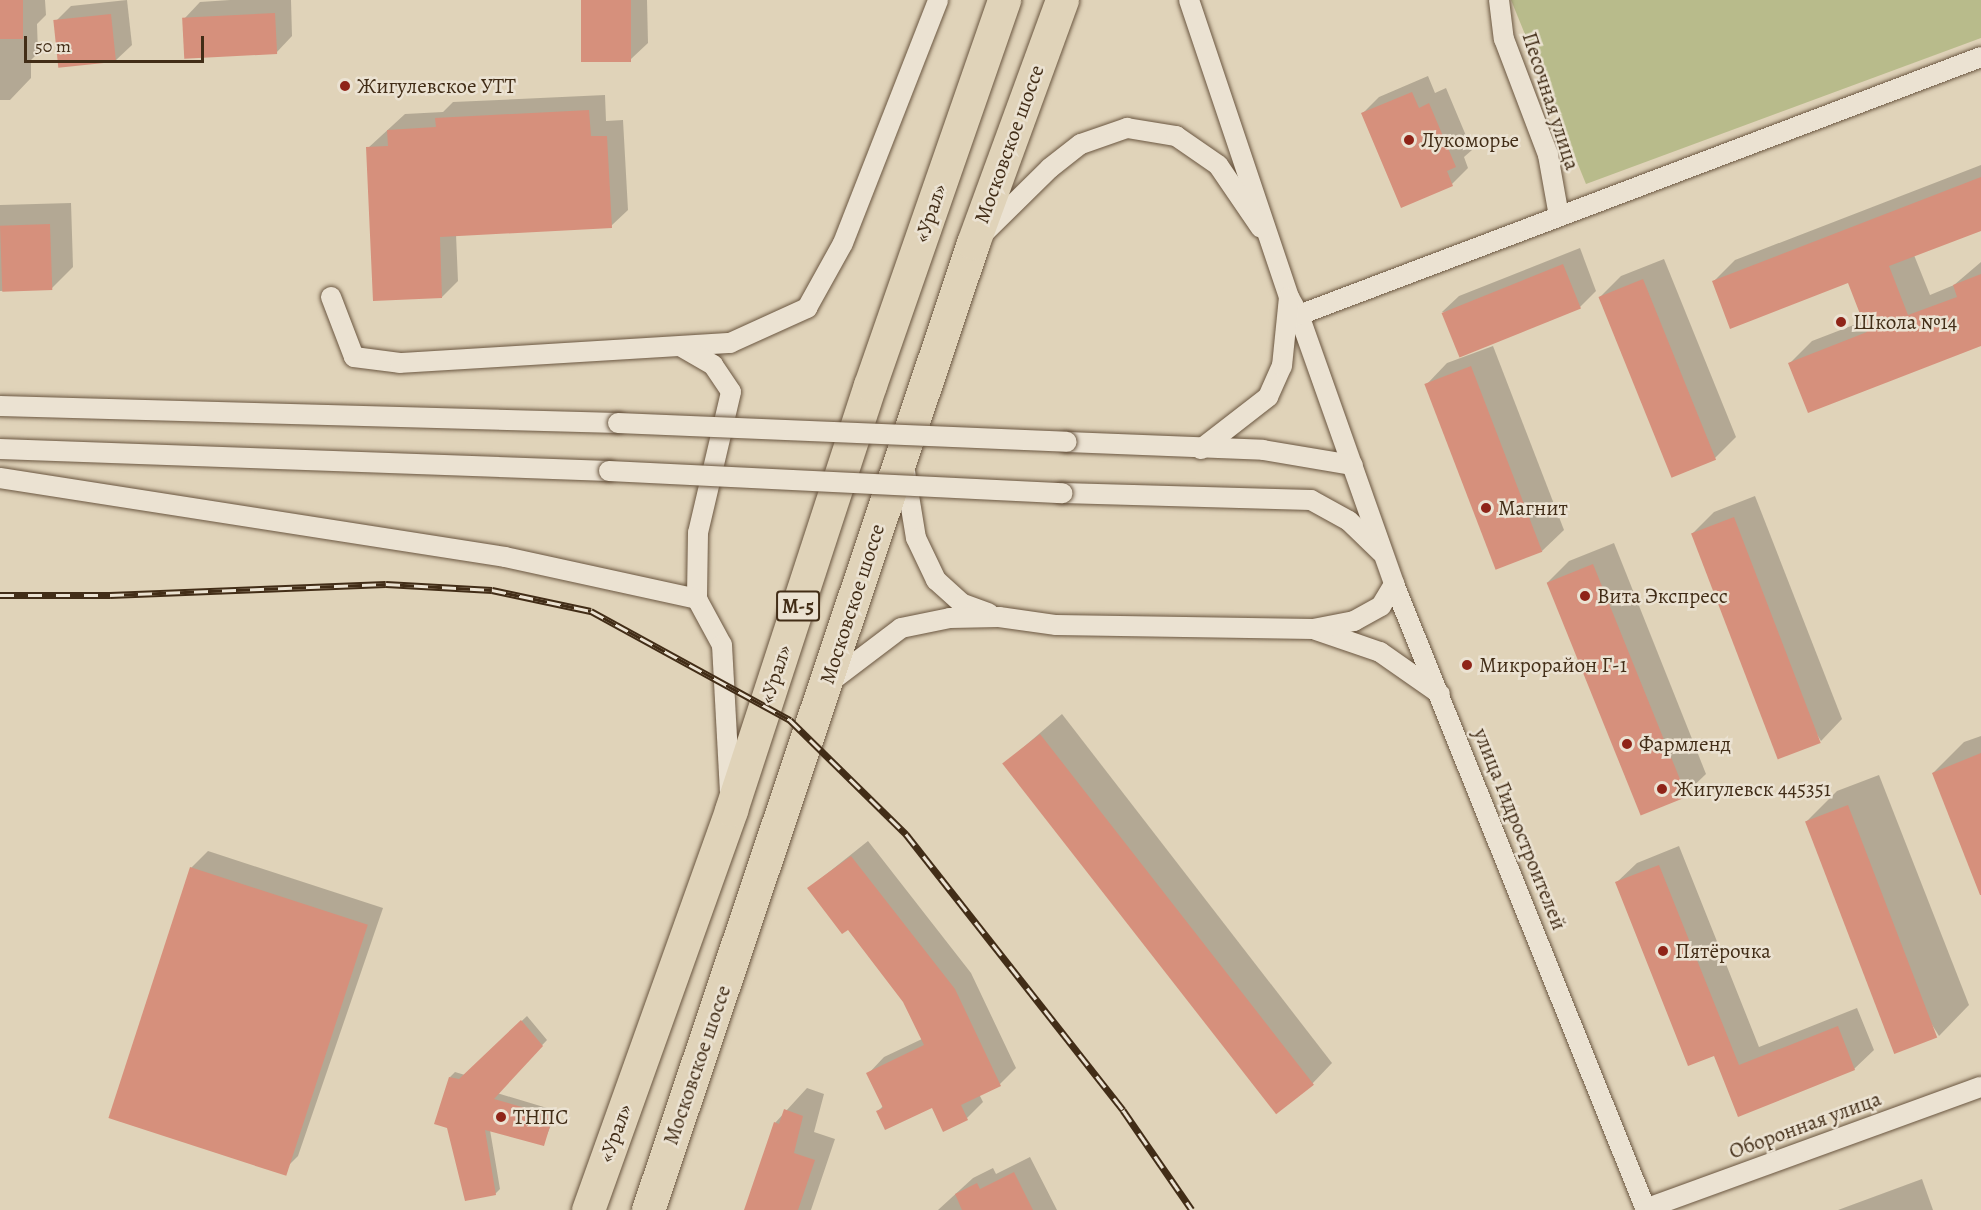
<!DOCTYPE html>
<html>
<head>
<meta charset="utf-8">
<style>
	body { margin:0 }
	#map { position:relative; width:1981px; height:1210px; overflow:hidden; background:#e0d3b9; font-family:Alegreya,serif }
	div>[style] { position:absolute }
	.green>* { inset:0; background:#b8bb8b }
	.shadow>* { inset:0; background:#0003 }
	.building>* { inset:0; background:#d6907c; transform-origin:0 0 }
	.roads { filter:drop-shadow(0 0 2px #6a5640) drop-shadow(0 0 2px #6a5640) }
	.street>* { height:20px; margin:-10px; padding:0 10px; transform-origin:10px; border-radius:10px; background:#ebe2d2 }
	.highway>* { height:33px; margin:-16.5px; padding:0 16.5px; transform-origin:16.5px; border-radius:16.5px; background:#e0d3b9 }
	.rail>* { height:7px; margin-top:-3.5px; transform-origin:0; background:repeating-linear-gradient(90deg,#ebe2d2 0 14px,#422d17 0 28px); box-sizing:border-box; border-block:2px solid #422d17 }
	.bridges { filter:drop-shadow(0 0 2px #6a5640) drop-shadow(0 0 2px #6a5640) }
	.street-bridge>* { height:20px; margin:-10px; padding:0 10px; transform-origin:10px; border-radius:10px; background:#ebe2d2 }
	.dots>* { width:16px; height:16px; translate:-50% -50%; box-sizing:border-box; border:3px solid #ebe2d2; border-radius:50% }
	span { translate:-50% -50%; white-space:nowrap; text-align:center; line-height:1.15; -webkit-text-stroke:5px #ebe2d2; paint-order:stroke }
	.shield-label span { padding:2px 4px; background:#ebe2d2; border:2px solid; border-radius:4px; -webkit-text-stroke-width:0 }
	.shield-label { font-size:20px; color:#422d17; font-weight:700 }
	.poi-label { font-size:21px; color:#422d17 }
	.left { translate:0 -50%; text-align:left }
	.street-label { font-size:21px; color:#422d17 }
	.scale { position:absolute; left:24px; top:36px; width:180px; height:27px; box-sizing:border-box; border:3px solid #422d17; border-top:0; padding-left:8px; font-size:18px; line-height:21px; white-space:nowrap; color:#422d17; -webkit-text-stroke:4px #ebe2d2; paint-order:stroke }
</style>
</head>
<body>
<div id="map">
	<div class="green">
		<i style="clip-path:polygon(1511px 0,1981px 0,1981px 38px,1586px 184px)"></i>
	</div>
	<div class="shadow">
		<i style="clip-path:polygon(0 0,45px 0,46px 15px,37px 24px,38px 53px,31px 60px,31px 78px,10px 100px,0 100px)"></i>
		<i style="clip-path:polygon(127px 0,132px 45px,115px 61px,55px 22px,71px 6px)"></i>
		<i style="clip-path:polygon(230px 0,291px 0,292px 36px,276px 53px,184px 19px,200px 2px)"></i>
		<i style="clip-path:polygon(582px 0,647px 0,648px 43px,631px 59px)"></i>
		<i style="clip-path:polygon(1428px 76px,1435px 93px,1446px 88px,1472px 150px,1464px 157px,1468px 168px,1452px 184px,1363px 113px,1379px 97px)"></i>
		<i style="clip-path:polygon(605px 95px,606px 121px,623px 120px,628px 210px,611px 226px,456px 234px,458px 281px,442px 297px,368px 148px,405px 114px,443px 112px,453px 102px)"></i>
		<i style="clip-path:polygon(1981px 165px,1981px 229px,1914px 255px,1930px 295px,1954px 285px,1981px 262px,1981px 345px,1790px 363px,1812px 341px,1864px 321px,1849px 282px,1714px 281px,1735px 260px)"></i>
		<i style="clip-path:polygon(71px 203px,73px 267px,51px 289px,0 291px,0 205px)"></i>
		<i style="clip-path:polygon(1580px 248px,1596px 291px,1580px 307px,1442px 312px,1459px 296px)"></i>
		<i style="clip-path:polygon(1664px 259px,1736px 437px,1714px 459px,1599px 298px,1621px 276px)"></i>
		<i style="clip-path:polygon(1493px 346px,1564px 530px,1542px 551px,1426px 385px,1447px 363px)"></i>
		<i style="clip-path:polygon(1755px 496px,1842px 719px,1821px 741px,1692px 534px,1714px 512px)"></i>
		<i style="clip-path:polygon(1614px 543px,1706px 774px,1684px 795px,1547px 583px,1569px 561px)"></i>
		<i style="clip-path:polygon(1062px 714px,1332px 1063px,1311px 1085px,1004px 764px)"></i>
		<i style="clip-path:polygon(1981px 736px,1981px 894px,1933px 773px,1964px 742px)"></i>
		<i style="clip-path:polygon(1879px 775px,1969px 1005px,1939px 1036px,1806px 822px,1837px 791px)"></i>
		<i style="clip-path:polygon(868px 841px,971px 973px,1016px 1068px,1000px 1084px,979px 1094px,983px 1102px,967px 1118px,933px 1106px,877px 1112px,883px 1106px,868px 1074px,884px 1057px,922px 1039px,904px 1002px,849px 927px,809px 888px)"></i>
		<i style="clip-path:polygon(1679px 846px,1759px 1047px,1857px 1008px,1874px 1050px,1854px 1069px,1739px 1115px,1714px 1054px,1617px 882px,1637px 863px)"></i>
		<i style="clip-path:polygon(208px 851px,383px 908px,298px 1156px,282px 1172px,191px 868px)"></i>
		<i style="clip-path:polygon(527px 1016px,547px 1040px,497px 1093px,557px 1111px,543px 1144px,490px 1130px,500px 1189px,495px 1194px,450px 1077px,455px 1072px,465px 1075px)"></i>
		<i style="clip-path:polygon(807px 1088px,824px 1094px,814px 1132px,835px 1139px,811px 1210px,746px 1210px,775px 1123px)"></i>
		<i style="clip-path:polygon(1030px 1157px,1057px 1210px,938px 1210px,973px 1178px,993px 1168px,996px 1174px)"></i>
		<i style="clip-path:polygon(1922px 1179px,1933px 1210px,1838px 1210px)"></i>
	</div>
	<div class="building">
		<i style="left:0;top:0;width:23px;height:39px"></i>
		<i style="left:581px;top:0;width:50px;height:62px"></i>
		<i style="left:275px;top:13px;width:41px;height:93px;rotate:87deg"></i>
		<i style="left:111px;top:14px;width:48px;height:58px;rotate:84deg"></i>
		<i style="clip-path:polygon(1412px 92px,1419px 108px,1429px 103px,1456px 167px,1447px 171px,1453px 186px,1401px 208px,1361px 113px)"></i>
		<i style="clip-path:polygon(589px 110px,591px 136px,607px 136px,612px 228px,440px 237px,442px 298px,373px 301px,366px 147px,388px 146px,387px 130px,436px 127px,435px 118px)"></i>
		<i style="clip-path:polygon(1981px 177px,1981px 231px,1889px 266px,1908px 315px,1957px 297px,1953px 285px,1981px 274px,1981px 346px,1808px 413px,1788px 363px,1867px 332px,1848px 283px,1730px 329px,1712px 281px)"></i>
		<i style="left:50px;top:224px;width:66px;height:50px;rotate:88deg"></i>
		<i style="left:1563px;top:264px;width:48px;height:131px;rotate:68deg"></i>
		<i style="left:1643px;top:279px;width:195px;height:48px;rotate:68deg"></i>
		<i style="left:1471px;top:366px;width:199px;height:50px;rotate:69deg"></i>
		<i style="left:1734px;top:517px;width:242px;height:46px;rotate:69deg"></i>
		<i style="left:1593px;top:564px;width:251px;height:50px;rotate:68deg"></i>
		<i style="left:1040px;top:734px;width:445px;height:48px;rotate:52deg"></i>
		<i style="clip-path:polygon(1981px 753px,1981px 895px,1980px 895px,1932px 773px)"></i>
		<i style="left:1848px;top:805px;width:249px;height:46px;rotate:69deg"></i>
		<i style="clip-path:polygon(851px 856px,955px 989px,1001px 1086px,961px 1105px,968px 1120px,943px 1132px,932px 1108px,885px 1130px,876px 1111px,883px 1108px,866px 1073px,924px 1045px,903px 1002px,848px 930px,842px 934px,807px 888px)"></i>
		<i style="clip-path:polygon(1659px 865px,1739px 1065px,1838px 1026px,1855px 1070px,1738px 1117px,1714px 1056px,1688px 1066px,1615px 882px)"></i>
		<i style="left:190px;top:867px;width:187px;height:264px;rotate:18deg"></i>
		<i style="clip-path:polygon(521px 1020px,543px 1046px,494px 1099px,553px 1116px,544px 1146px,485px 1130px,496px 1195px,465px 1201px,447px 1128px,434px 1124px,449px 1077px,459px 1079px)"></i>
		<i style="clip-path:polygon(784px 1109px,803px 1116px,794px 1153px,815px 1160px,798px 1210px,744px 1210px,774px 1122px,779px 1124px)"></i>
		<i style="clip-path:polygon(1014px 1172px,1033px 1210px,962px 1210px,955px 1194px,977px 1183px,980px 1189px)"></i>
	</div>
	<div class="roads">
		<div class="street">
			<i style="left:1189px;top:0;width:313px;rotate:71.4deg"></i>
			<i style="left:1289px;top:297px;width:21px;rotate:61deg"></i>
			<i style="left:1299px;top:315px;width:285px;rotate:70.5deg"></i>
			<i style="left:1394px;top:584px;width:675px;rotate:68.07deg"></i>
			<i style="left:1499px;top:0;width:39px;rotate:83deg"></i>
			<i style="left:1504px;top:39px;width:124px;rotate:69.2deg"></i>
			<i style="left:1548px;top:155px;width:62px;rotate:79.8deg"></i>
			<i style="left:982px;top:235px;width:95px;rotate:-44.6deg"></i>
			<i style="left:1050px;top:168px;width:39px;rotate:-38deg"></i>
			<i style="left:1081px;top:144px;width:49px;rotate:-19.2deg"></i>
			<i style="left:1127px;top:128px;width:50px;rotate:9.3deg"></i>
			<i style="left:1176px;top:136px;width:51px;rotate:34.6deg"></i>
			<i style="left:1218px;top:165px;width:76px;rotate:55.7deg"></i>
			<i style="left:331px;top:297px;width:64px;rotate:69deg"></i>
			<i style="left:354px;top:357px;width:46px;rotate:7.4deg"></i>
			<i style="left:400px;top:363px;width:331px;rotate:-3.5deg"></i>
			<i style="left:730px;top:343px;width:85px;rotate:-24.4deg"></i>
			<i style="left:807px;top:308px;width:74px;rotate:-61deg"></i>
			<i style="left:843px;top:243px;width:261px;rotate:-68.6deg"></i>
			<i style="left:1299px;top:315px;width:729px;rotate:-20.72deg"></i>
			<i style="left:682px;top:347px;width:36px;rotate:30deg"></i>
			<i style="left:713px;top:365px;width:32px;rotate:56deg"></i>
			<i style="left:731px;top:392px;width:145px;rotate:103.2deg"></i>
			<i style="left:698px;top:533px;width:66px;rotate:90.9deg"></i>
			<i style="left:0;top:406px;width:618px;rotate:1.58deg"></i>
			<i style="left:1067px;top:442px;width:196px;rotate:2.3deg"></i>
			<i style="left:1263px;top:450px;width:91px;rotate:9.5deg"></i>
			<i style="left:0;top:449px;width:609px;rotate:2.07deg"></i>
			<i style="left:1201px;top:449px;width:85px;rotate:-37.8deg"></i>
			<i style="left:1268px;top:397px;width:34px;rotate:-66deg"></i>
			<i style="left:1282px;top:366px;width:69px;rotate:-84.2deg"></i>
			<i style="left:905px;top:471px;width:68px;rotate:80.7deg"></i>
			<i style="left:916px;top:538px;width:47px;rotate:64.5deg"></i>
			<i style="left:936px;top:580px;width:36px;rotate:42deg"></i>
			<i style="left:963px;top:604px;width:27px;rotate:20deg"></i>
			<i style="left:0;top:478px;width:511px;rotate:8.89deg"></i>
			<i style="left:505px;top:557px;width:197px;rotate:12.3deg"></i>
			<i style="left:697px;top:599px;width:52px;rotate:61.5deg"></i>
			<i style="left:722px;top:645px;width:146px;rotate:86.9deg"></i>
			<i style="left:1062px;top:493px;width:249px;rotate:1.6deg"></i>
			<i style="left:1311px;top:500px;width:43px;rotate:28.9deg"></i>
			<i style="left:1349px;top:521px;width:45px;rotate:44.1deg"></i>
			<i style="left:1316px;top:630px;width:68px;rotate:19deg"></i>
			<i style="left:1380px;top:652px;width:73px;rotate:35deg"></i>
			<i style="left:826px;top:685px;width:94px;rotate:-37.2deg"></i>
			<i style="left:901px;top:628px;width:50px;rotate:-11.5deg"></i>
			<i style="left:950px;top:618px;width:49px;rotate:-1.2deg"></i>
			<i style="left:999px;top:617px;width:58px;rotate:8deg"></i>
			<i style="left:1056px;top:625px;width:257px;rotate:0.9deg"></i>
			<i style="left:1313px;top:629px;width:42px;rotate:-11deg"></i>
			<i style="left:1354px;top:621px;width:31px;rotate:-29deg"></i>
			<i style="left:1381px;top:606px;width:26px;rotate:-59deg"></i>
			<i style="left:1645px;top:1209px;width:357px;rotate:-20deg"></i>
		</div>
		<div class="highway">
			<i style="left:588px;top:1210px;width:425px;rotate:-70.3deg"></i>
			<i style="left:731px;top:810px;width:447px;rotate:-71.9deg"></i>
			<i style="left:870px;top:385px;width:408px;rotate:-70.8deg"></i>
			<i style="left:648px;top:1210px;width:1020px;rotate:-71.42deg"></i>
			<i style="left:973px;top:243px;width:259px;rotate:-69.9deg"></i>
		</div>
	</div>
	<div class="rail">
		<i style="left:0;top:595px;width:110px"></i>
		<i style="left:110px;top:595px;width:276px;rotate:-2.3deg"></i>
		<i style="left:386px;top:584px;width:106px;rotate:3.2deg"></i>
		<i style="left:492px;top:590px;width:101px;rotate:12deg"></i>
		<i style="left:591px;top:611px;width:227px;rotate:28.7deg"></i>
		<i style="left:790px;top:720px;width:163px;rotate:44.5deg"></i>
		<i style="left:906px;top:834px;width:351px;rotate:51.8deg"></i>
		<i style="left:1123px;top:1110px;width:121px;rotate:55.4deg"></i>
	</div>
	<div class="bridges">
		<div class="street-bridge">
			<i style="left:618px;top:423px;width:449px;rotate:2.4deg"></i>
			<i style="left:609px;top:471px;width:454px;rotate:2.8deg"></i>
		</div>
	</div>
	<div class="dots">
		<i style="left:345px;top:86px;background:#8f2418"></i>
		<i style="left:1409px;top:140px;background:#8f2418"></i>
		<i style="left:1841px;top:322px;background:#8f2418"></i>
		<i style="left:1486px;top:508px;background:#8f2418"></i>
		<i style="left:1585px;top:596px;background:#8f2418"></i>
		<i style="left:1467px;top:665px;background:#8f2418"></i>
		<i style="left:1627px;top:744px;background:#8f2418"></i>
		<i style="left:1662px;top:789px;background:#8f2418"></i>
		<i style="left:1663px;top:951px;background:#8f2418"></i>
		<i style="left:501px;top:1117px;background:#8f2418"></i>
	</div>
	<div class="shield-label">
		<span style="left:798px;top:606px">М-5</span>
	</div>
	<div class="poi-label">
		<span class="left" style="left:357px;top:86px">Жигулевское УТТ</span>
		<span class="left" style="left:1421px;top:140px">Лукоморье</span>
		<span class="left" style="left:1853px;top:322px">Школа №14</span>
		<span class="left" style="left:1498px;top:508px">Магнит</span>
		<span class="left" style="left:1597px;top:596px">Вита Экспресс</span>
		<span class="left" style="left:1479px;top:665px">Микрорайон Г-1</span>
		<span class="left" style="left:1639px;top:744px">Фармленд</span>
		<span class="left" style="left:1674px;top:789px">Жигулевск 445351</span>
		<span class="left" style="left:1675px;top:951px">Пятёрочка</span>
		<span class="left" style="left:513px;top:1117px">ТНПС</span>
	</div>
	<div class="street-label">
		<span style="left:1551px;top:101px;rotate:72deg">Песочная улица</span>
		<span style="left:1009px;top:144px;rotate:-70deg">Московское шоссе</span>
		<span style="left:930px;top:213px;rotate:-71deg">«Урал»</span>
		<span style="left:852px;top:604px;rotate:-72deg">Московское шоссе</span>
		<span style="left:775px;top:674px;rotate:-72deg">«Урал»</span>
		<span style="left:1520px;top:829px;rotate:68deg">улица Гидростроителей</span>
		<span style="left:697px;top:1065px;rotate:-71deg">Московское шоссе</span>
		<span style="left:1805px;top:1125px;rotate:-20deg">Оборонная улица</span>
		<span style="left:615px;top:1133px;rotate:-70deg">«Урал»</span>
	</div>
	<div class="scale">50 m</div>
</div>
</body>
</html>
